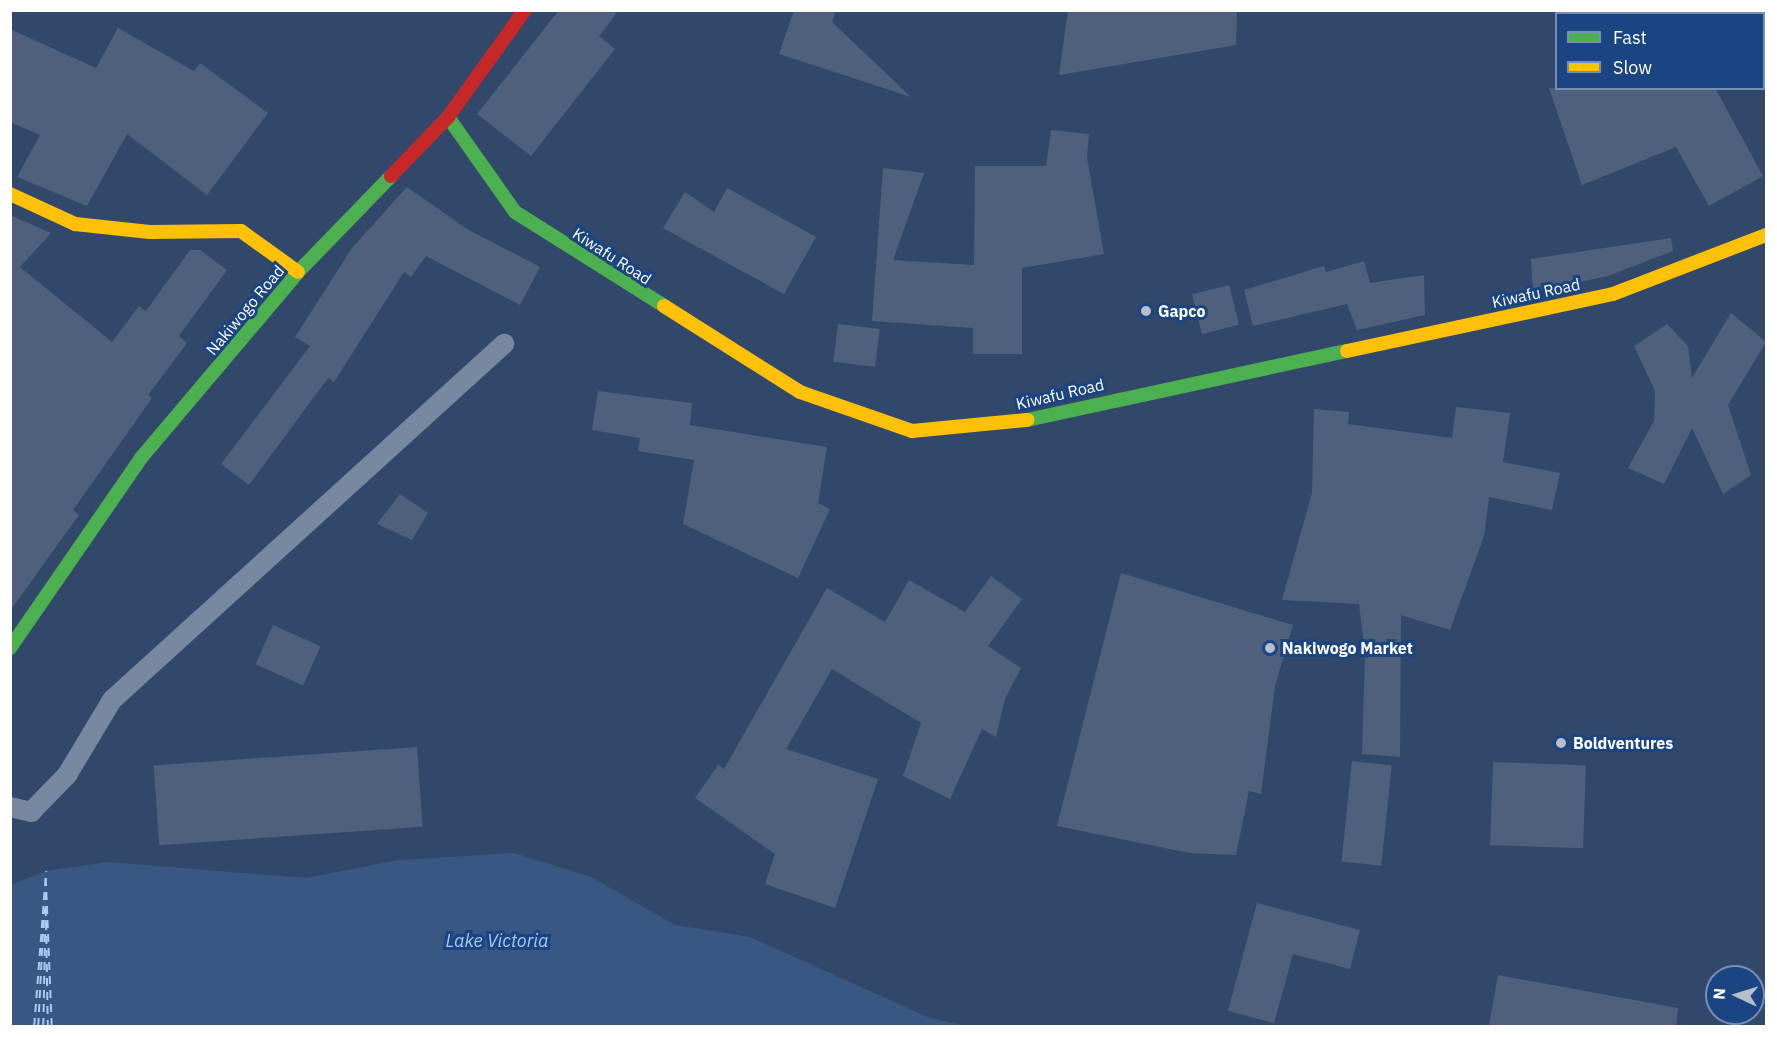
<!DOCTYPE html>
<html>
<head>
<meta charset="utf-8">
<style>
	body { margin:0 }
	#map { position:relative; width:1777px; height:1037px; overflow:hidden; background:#32486a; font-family:"IBM Plex Sans",sans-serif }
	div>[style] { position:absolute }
	.water>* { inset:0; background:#385783 }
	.ferry>* { height:1.5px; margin-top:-0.75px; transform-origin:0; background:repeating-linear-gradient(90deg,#aac9f3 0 8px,transparent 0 14px) }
	.building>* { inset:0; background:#4e607c; transform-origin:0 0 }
	.lane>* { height:20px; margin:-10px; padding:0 10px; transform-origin:10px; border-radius:10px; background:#7888a0 }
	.fast>* { height:14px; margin:-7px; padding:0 7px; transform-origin:7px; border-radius:7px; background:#4caf50 }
	.slow>* { height:14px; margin:-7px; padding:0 7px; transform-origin:7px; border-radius:7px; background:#ffc107 }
	.jam>* { height:14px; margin:-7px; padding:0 7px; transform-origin:7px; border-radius:7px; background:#c62828 }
	.dots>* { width:16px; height:16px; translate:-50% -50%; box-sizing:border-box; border:3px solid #1a4482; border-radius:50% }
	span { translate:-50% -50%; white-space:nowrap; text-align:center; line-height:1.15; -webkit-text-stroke:6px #1a4482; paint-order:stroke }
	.street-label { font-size:16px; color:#fff }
	.poi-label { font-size:16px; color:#fff; font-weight:700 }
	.left { translate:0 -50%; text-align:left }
	.water-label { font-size:18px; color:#aac9f3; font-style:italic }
	.frame { position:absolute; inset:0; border:12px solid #fff; pointer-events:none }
	.legend { position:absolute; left:1555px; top:12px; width:210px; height:78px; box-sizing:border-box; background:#1a4482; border:2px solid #768fb4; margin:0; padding:8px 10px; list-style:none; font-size:18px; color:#fff }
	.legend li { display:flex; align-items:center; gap:12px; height:30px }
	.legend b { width:30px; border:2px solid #768fb4 }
	.north { position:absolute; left:1705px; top:965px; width:60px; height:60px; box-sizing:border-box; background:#1a4482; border:2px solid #768fb4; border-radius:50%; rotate:274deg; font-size:16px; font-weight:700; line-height:24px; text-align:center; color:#fff }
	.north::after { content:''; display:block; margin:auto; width:21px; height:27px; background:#b7bfcb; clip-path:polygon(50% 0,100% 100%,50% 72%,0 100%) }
</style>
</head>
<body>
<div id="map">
	<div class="water">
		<i style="clip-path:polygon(514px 853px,591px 877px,675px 925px,750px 937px,930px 1018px,966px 1026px,11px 1026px,11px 885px,46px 871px,108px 862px,306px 878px,399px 860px)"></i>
	</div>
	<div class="ferry">
		<i style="left:46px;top:878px;width:148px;rotate:87.7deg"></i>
		<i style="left:46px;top:908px;width:118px;rotate:89deg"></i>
		<i style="left:34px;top:1026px;width:155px;rotate:-85.6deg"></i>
		<i style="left:38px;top:1026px;width:118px;rotate:-87.1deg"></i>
		<i style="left:43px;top:1026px;width:139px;rotate:-88.8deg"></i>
	</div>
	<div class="building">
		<i style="clip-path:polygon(559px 10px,619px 10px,599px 36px,615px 49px,531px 156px,477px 114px)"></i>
		<i style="clip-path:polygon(794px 10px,836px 10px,832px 22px,911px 97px,779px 54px)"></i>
		<i style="clip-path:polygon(1068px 10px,1237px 10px,1236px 45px,1059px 75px)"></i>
		<i style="clip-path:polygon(118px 28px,194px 71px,200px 63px,268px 113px,207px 195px,127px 134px,87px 206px,17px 177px,40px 135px,10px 122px,10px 29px,96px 68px)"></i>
		<i style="clip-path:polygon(1549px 88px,1715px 88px,1763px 176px,1709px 206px,1676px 147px,1582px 185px)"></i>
		<i style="clip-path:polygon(1051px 130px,1089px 134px,1087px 158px,1104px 254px,1022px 268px,1022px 354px,973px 354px,973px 328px,872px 321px,883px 168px,924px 173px,893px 260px,974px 265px,975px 166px,1046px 166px)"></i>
		<i style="clip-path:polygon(407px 187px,467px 229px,540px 267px,520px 305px,426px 256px,411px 277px,404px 272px,334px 382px,328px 378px,249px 485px,221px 464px,310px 346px,295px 337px,352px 248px)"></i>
		<i style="clip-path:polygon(727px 188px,816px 237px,784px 294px,663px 228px,685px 192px,714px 212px)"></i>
		<i style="clip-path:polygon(10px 215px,51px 233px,20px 267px,112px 342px,139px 306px,146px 311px,190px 250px,200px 250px,227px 270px,179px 336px,187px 343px,148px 395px,152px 398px,73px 510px,79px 515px,10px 611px)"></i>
		<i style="clip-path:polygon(1671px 238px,1673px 251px,1608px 276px,1533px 292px,1531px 259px)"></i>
		<i style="clip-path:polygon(1364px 261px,1370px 283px,1424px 275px,1425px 315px,1357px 330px,1347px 304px,1253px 326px,1244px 290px,1324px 266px,1326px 272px)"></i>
		<i style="left:1229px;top:285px;width:41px;height:38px;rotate:76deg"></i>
		<i style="clip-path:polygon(1731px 313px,1766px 342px,1728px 405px,1751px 475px,1723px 494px,1692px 428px,1664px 484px,1628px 468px,1654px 421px,1655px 391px,1634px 346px,1667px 324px,1688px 346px,1692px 378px)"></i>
		<i style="left:838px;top:324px;width:42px;height:38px;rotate:7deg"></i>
		<i style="clip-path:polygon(598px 391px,692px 403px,690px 425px,827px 447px,818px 503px,830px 509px,798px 578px,683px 524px,694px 460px,638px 451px,640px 438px,592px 430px)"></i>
		<i style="clip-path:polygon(1456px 407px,1510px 413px,1503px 462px,1560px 473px,1552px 510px,1489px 497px,1484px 536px,1450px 630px,1401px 615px,1400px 757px,1362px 754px,1365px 653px,1359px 604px,1282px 600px,1312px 493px,1314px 409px,1349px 412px,1348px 424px,1452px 438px)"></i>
		<i style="clip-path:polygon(400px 494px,428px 513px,412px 540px,377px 524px)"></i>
		<i style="clip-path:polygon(1121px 573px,1293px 625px,1275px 686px,1261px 794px,1249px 791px,1236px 855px,1189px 853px,1057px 826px)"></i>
		<i style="clip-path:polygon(991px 576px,1022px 599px,988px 646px,1021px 668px,1005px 699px,996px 737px,982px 729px,950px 799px,903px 776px,921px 723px,832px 669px,786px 749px,878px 779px,835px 908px,765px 884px,775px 854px,695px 798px,718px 765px,724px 769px,827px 588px,885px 622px,909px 580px,965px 612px)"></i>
		<i style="left:273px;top:625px;width:52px;height:43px;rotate:24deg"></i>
		<i style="left:417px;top:747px;width:80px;height:264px;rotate:86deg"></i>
		<i style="left:1352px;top:761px;width:40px;height:101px;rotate:6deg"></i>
		<i style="left:1493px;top:762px;width:93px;height:83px;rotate:2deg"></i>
		<i style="clip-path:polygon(1257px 903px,1360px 930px,1350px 969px,1293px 954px,1274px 1023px,1228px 1011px)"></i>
		<i style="clip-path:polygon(1498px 975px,1678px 1008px,1676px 1026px,1489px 1026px)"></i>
	</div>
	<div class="lane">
		<i style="left:10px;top:807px;width:22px;rotate:13deg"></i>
		<i style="left:31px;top:812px;width:52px;rotate:-45.8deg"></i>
		<i style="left:67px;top:775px;width:87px;rotate:-59deg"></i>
		<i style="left:112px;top:700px;width:530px;rotate:-42.24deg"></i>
	</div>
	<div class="fast">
		<i style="left:448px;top:117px;width:116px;rotate:54.8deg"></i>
		<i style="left:515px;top:212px;width:176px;rotate:32.2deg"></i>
		<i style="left:1027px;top:420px;width:327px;rotate:-12.2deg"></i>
		<i style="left:10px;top:648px;width:231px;rotate:-55.4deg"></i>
		<i style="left:141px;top:458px;width:243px;rotate:-49.8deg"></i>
		<i style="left:298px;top:272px;width:134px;rotate:-45.9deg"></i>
	</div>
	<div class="slow">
		<i style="left:10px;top:194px;width:72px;rotate:24.8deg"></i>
		<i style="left:75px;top:224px;width:75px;rotate:6.1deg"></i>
		<i style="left:150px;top:232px;width:91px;rotate:-0.6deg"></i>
		<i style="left:241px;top:231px;width:70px;rotate:35.7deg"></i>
		<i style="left:664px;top:306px;width:161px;rotate:32.3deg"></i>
		<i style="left:800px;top:392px;width:119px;rotate:19.2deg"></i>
		<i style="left:912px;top:431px;width:116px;rotate:-5.5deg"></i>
		<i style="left:1347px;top:351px;width:272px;rotate:-12.1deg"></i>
		<i style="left:1613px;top:294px;width:164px;rotate:-21.1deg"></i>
	</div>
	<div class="jam">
		<i style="left:391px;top:176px;width:82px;rotate:-46deg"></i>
		<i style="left:448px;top:117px;width:132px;rotate:-54.3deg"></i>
	</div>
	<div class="dots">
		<i style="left:1146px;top:311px;background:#b7bfcb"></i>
		<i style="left:1270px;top:648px;background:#b7bfcb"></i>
		<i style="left:1561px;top:743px;background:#b7bfcb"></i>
	</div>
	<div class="street-label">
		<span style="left:612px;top:256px;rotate:33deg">Kiwafu Road</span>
		<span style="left:1536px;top:293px;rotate:-12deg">Kiwafu Road</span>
		<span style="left:245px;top:310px;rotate:-50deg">Nakiwogo Road</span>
		<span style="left:1060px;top:394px;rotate:-13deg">Kiwafu Road</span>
	</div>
	<div class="poi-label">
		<span class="left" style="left:1158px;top:311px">Gapco</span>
		<span class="left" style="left:1282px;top:648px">Nakiwogo Market</span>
		<span class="left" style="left:1573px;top:743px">Boldventures</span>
	</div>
	<div class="water-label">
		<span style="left:497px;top:941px">Lake Victoria</span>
	</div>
	<div class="frame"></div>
	<ul class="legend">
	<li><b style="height:8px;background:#4caf50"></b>Fast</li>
	<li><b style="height:8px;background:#ffc107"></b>Slow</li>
	</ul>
	<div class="north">N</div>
</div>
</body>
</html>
